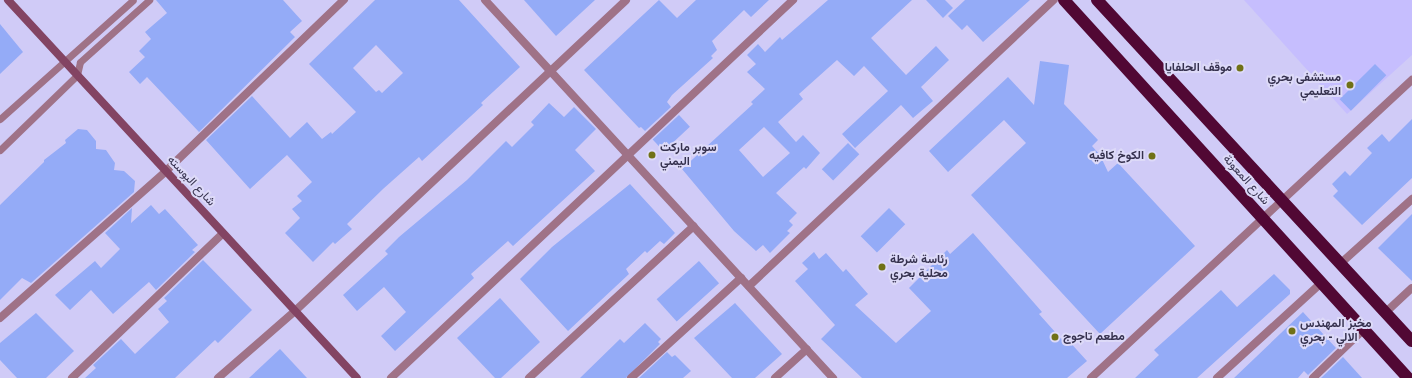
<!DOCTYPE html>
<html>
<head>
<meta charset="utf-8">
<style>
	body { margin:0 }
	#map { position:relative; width:1412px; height:378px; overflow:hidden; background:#d0cbf7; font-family:Arial,Vazirmatn,sans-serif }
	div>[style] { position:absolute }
	.built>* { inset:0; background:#c6befe }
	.building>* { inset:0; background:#94abf7; transform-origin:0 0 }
	.lane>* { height:7px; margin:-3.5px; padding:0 3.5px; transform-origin:3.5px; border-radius:3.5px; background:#9f7287 }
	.street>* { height:8px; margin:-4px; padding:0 4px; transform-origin:4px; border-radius:4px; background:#9f7287 }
	.secondary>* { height:8px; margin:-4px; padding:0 4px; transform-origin:4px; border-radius:4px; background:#834463 }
	.highway>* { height:12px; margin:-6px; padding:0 6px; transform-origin:6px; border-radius:6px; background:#510834 }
	.dots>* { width:11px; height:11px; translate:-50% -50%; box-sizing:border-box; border:2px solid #dddaf8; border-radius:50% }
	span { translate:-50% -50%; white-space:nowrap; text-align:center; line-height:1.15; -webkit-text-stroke:4px #dddaf8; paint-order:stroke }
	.poi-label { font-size:12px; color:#36324f; font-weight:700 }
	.right { translate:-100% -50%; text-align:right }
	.left { translate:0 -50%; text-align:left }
	.street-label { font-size:12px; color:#36324f }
</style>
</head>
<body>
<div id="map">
	<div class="built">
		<i style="clip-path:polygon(1244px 0,1412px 0,1412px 55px,1347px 114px)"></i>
	</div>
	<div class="building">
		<i style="clip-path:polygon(156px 0,283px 0,302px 21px,290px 32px,295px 37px,199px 132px,147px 77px,140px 84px,129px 72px,145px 57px,139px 51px,151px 39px,145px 32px,167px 13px)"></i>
		<i style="clip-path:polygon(evenodd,375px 0,459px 0,520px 67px,481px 103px,483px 105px,422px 161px,419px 157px,383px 189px,347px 224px,352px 229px,335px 244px,333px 242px,313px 262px,285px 233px,300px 218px,292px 209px,302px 201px,297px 196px,312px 182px,287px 155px,250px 189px,206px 140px,252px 96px,290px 138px,307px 122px,322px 139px,331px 132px,332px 134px,356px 112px,309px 64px,375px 0,376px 45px,403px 73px,382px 93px,379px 90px,376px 92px,353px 68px,376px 45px)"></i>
		<i style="clip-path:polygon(524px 0,595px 0,556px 36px)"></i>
		<i style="clip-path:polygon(659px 0,677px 18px,696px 0,769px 0,751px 17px,744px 10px,712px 41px,717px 50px,711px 56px,713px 58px,672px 95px,667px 102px,671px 107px,645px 131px,641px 127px,639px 128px,584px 70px)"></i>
		<i style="clip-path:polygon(evenodd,828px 0,912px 0,871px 38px,906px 75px,936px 46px,949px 60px,921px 87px,933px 101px,913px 118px,901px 105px,855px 148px,842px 134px,888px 91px,864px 66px,854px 76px,837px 60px,799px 94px,803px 99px,778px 122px,796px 142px,803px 135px,820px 153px,806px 169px,804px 167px,776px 193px,797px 213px,789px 221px,793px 225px,787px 231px,790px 233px,770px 253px,763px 245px,756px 251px,734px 231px,682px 169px,753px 104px,751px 102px,765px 89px,747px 72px,756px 64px,747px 55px,758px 44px,765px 52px,780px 37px,782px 40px,828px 0,764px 127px,790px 153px,763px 177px,739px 150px,764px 127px)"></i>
		<i style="clip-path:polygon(926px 0,945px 0,953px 8px,943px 18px)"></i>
		<i style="clip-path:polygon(965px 0,1030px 0,983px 42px,967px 25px,962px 30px,948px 16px)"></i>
		<i style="clip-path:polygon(0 24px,23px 52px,0 74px)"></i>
		<i style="clip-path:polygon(1040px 61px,1069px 65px,1064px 104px,1098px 140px,1092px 146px,1100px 155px,1108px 172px,1118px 163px,1195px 246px,1100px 334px,971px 195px,1026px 143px,1004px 120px,948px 172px,929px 151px,1008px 77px,1034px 105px)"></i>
		<i style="left:1375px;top:64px;width:16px;height:50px;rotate:45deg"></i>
		<i style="clip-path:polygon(549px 103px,564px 117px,574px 107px,596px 129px,575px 150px,595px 171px,513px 246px,508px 241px,471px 274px,474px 278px,395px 351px,381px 336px,406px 312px,384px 287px,357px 311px,343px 295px,388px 254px,385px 251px,399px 237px,467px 180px,506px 141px,512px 147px,534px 125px,531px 122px)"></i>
		<i style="left:679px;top:115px;width:16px;height:36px;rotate:47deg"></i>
		<i style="clip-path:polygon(1412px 119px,1412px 178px,1362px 225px,1333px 196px,1338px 191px,1332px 184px,1345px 171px,1350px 176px,1372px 153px,1367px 148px,1382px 134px,1389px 142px)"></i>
		<i style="clip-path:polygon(78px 129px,87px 130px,96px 141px,96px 149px,106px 150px,115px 163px,114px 170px,124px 171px,135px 181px,134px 192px,31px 283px,22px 278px,0 300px,0 205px,44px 162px,44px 160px,66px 143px,65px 140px)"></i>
		<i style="left:848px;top:143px;width:16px;height:37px;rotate:45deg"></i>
		<i style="clip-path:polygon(630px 184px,675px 233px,664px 244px,660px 241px,647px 253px,645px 251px,626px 269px,629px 274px,568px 331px,520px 279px,552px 247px)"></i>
		<i style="clip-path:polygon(151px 205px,159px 214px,165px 209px,198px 245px,192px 250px,195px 252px,156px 290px,149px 282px,113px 314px,91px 290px,70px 310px,55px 295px,95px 261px,101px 268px,120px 249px,105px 233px,132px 208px,131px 223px)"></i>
		<i style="left:889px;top:208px;width:23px;height:40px;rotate:45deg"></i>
		<i style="clip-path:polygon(1412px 214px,1412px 281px,1378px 248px)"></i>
		<i style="clip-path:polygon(973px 233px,1042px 312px,1039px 314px,1064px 342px,1067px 339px,1087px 361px,1067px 378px,862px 378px,821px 339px,835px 325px,795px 281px,808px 269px,802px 263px,814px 252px,819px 259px,826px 253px,843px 272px,846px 269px,868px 294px,855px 305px,896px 343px,931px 311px,909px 288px,947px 250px,950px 254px)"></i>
		<i style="clip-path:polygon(203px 260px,252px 310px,218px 343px,215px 340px,175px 378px,85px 378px,96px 368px,93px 365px,121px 339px,135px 354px,169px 322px,158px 309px,167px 301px,164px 298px)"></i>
		<i style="left:699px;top:261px;width:30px;height:57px;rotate:48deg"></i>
		<i style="clip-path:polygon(1274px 274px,1290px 290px,1290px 294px,1197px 378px,1135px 378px,1159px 355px,1154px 350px,1221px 290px,1237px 307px)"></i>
		<i style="clip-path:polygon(500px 298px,540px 342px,501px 378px,495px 378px,457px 338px)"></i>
		<i style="clip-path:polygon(735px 303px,782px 354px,755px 378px,732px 378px,694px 338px)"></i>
		<i style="clip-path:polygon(1303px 312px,1336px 348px,1308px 375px,1304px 371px,1298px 378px,1234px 378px)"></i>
		<i style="clip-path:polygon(36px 313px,74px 351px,46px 378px,17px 378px,0 360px,0 343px)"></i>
		<i style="clip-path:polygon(645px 323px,661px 339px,658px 342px,660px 344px,626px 378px,580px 378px,620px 339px,624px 343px)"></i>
		<i style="clip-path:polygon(280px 349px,307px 378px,249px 378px)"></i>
		<i style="clip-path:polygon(667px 352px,672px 357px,675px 355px,691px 371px,683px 378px,639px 378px)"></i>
		<i style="clip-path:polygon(1343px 357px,1362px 378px,1321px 378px)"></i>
	</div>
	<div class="lane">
		<i style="left:0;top:119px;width:178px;rotate:-41.8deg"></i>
		<i style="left:0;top:150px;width:107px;rotate:-44.2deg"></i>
		<i style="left:77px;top:75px;width:13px;rotate:-77deg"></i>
		<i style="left:80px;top:62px;width:93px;rotate:-41.9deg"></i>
	</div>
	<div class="street">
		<i style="left:485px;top:0;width:514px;rotate:47.37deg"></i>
		<i style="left:1341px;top:263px;width:96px;rotate:-42deg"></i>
		<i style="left:749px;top:286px;width:418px;rotate:-43.2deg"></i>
		<i style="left:1386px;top:312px;width:35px;rotate:-43deg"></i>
		<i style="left:0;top:318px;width:222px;rotate:-41.5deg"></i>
		<i style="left:166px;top:171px;width:247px;rotate:-43.9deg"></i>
		<i style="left:72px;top:378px;width:209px;rotate:-43.8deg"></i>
		<i style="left:218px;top:378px;width:102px;rotate:-41deg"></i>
		<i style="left:295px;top:311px;width:454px;rotate:-43.2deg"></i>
		<i style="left:391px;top:378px;width:552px;rotate:-43.24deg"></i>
		<i style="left:529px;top:378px;width:224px;rotate:-42.7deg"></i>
		<i style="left:631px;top:378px;width:149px;rotate:-42.3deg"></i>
		<i style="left:775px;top:378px;width:43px;rotate:-42.2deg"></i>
		<i style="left:1091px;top:378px;width:438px;rotate:-42.9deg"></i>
		<i style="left:1217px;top:378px;width:141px;rotate:-42.4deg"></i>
		<i style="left:1313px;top:378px;width:71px;rotate:-43.9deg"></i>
	</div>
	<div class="secondary">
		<i style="left:8px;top:0;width:514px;rotate:47.28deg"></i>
	</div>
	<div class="highway">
		<i style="left:1064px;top:0;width:511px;rotate:47.7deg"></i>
		<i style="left:1097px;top:0;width:464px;rotate:47.3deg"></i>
	</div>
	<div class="dots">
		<i style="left:1240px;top:68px;background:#707116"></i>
		<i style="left:1350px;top:85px;background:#707116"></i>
		<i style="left:652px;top:155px;background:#707116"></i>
		<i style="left:1152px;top:156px;background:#707116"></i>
		<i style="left:882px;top:267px;background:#707116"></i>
		<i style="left:1292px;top:331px;background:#707116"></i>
		<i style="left:1055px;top:337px;background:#707116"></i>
	</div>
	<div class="poi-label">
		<span class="right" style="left:1232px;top:68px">موقف الحلفايا</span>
		<span class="right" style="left:1341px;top:85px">مستشفى بحري<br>التعليمي</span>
		<span class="left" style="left:660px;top:155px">سوبر ماركت<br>اليمني</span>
		<span class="right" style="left:1144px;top:156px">الكوخ كافيه</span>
		<span class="left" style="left:890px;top:267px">رئاسة شرطة<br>محلية بحري</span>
		<span class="left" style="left:1300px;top:331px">مخبز المهندس<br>الالي - بحري</span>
		<span class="left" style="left:1063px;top:337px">مطعم تاجوج</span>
	</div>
	<div class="street-label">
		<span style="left:1246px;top:180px;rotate:48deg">شارع المعونة</span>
		<span style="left:191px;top:181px;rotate:47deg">شارع البوسته</span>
	</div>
</div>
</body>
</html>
